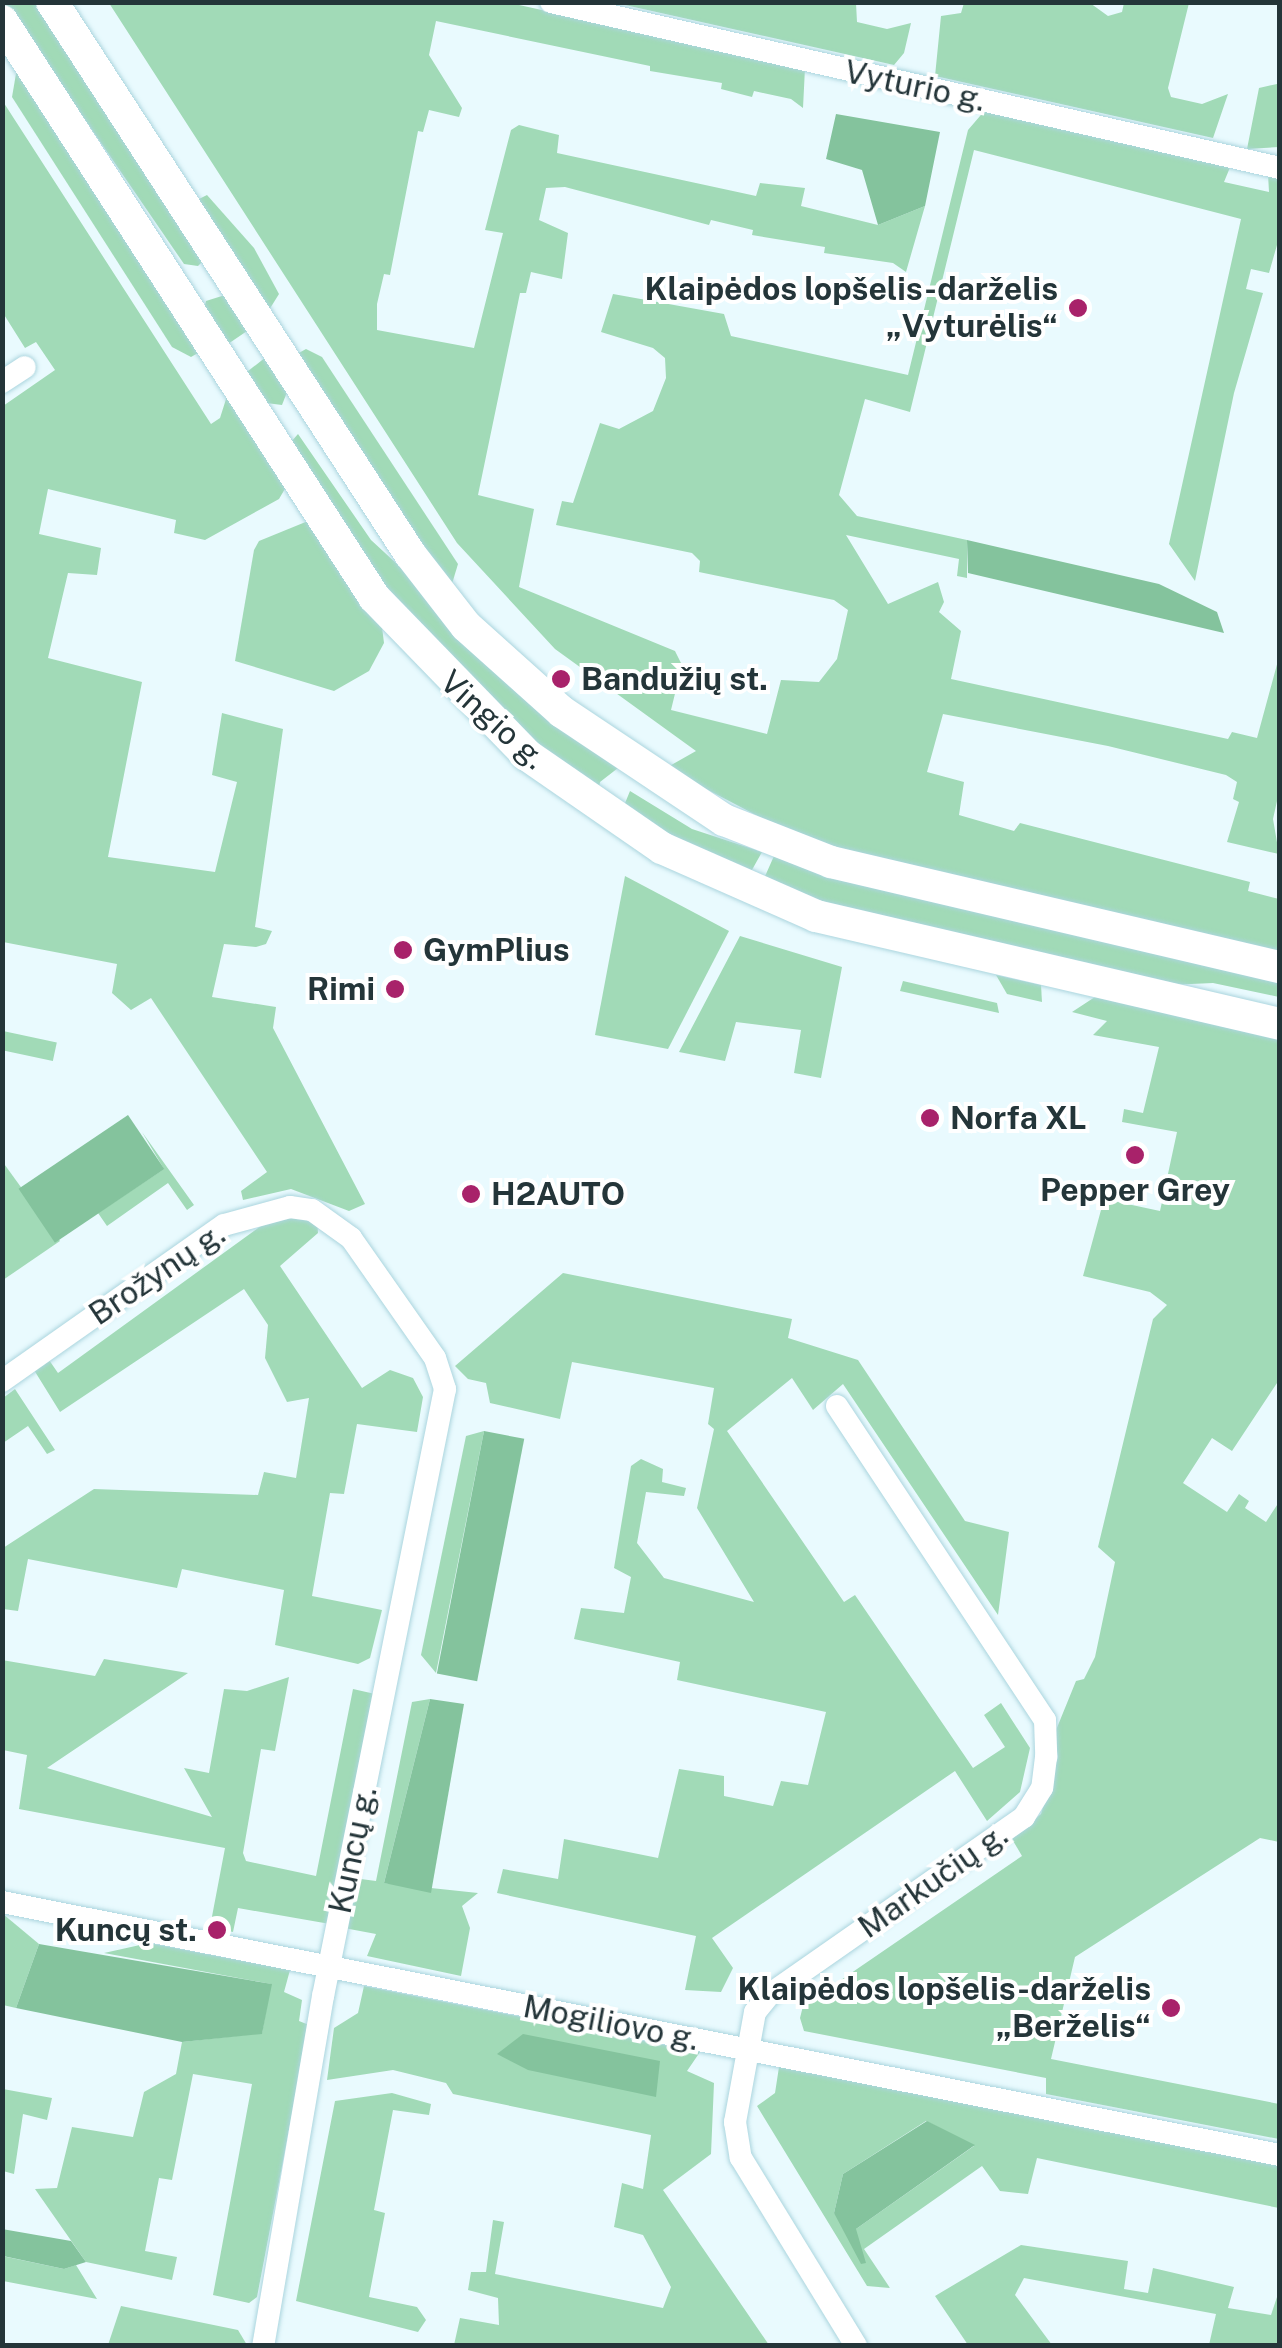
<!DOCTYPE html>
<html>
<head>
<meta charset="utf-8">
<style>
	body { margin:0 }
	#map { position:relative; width:1282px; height:2348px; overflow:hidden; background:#e9fafe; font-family:"Public Sans",sans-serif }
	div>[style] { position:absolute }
	.green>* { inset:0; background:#a1dab7; transform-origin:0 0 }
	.forest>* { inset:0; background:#84c39d; transform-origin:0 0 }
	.roads { filter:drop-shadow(0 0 2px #abd5de) drop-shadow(0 0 2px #abd5de) }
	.minor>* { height:22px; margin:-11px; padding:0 11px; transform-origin:11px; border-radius:11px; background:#fff }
	.secondary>* { height:32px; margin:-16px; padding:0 16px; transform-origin:16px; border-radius:16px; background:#fff }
	.dots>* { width:28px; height:28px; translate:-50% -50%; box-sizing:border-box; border:5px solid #fff; border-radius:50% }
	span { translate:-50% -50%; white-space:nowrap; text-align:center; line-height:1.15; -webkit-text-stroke:8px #fff; paint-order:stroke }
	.street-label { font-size:32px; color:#243539 }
	.poi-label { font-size:32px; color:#243539; font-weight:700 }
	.right { translate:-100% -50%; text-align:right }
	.left { translate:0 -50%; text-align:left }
	.frame { position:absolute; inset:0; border:5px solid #243539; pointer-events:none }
</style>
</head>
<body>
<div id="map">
	<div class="green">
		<i style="clip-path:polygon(5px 3px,41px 3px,203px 261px,198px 266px,184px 264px)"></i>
		<i style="clip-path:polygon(109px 3px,510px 3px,805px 68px,803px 108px,791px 99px,754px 91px,752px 97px,721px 89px,722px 83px,650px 71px,650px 66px,436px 21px,429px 55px,462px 108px,459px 117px,429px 110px,423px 132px,418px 131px,390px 275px,384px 274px,377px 304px,377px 330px,474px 348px,503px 233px,485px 230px,511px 130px,519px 125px,559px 135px,557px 153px,756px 196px,760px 183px,805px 188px,801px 206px,878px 225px,925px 206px,906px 272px,893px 263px,824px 253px,825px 247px,752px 235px,753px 230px,711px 220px,709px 225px,565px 187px,546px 188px,539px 220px,568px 233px,562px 279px,531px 272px,526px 293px,520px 293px,478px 495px,534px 509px,519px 587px,675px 651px,682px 665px,671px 710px,767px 734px,781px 680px,819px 682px,837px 659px,848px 610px,834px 600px,699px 572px,700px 561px,692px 553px,556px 525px,562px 501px,573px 503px,600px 423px,619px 429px,653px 411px,666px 378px,665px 358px,653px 348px,601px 332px,613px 294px,724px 314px,731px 336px,908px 375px,968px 130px,986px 109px,1231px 165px,1224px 182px,1269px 192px,1268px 174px,1279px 176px,1279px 238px,1269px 273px,1251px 269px,1246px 289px,1263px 293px,1234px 393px,1195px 581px,1169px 544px,1241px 219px,974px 150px,910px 412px,865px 399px,839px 495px,857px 516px,967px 540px,967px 578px,957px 576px,959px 559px,846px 535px,888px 604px,938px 582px,944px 602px,939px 612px,961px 631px,951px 679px,1228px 739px,1232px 732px,1257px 738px,1279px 657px,1279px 792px,1273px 819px,1279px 854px,1227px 842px,1239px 802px,1233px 799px,1237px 782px,1226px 775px,1108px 746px,943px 714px,927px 772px,964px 782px,959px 815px,1014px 831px,1020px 823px,1250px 882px,1248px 891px,1279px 899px,1279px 952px,811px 844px,666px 768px,696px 751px,555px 649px,457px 543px)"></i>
		<i style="clip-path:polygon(616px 3px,856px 3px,857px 22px,887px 29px,911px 23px,904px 53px,894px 65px)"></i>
		<i style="clip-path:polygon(964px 3px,1090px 3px,1108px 16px,1122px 12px,1124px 3px,1189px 3px,1168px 88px,1171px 97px,1202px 104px,1228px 94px,1213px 138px,935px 76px,941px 16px,961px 13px)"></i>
		<i style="clip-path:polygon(17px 68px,198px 353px,191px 357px,172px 347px,12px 97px)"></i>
		<i style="clip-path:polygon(1279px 76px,1279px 147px,1247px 149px,1259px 88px,1277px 84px)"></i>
		<i style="clip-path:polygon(2px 100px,211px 424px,220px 418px,227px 396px,286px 487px,279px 499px,205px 540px,174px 533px,176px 520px,48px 489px,39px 534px,101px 548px,97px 575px,68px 573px,48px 658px,142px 682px,108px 857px,215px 872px,237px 782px,212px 775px,222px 713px,283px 729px,255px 927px,272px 931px,266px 944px,256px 947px,224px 944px,212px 997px,276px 1007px,273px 1028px,365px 1204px,349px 1211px,291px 1189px,243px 1200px,241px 1191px,267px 1172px,151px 998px,131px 1010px,112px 993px,117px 964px,3px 942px,3px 406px,55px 370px,36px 342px,25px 348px,3px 313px)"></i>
		<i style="clip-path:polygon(207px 195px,254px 248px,279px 294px,269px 310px,197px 200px)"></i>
		<i style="clip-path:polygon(225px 295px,250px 329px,225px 346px,204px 309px,206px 301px)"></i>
		<i style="clip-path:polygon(306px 349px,322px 357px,458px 564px,451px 587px,297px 354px)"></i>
		<i style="clip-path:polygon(266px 357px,289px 387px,282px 405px,266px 403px,243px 375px)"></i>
		<i style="clip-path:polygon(298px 434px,371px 540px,618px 768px,600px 782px,598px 794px,513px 730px,407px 620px,291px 442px)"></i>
		<i style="clip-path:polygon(308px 521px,382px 627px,384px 643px,369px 671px,334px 691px,235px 661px,254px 550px,259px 541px)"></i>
		<i style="clip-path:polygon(630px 791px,692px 829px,762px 852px,748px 877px,623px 808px)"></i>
		<i style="clip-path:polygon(774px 856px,825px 876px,1279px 979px,1279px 997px,1213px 983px,1169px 985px,837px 910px,762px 883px)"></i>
		<i style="clip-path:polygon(625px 876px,729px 931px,668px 1049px,595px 1035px)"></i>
		<i style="clip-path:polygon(740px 936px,842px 967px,821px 1078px,794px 1073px,801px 1030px,736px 1022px,725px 1061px,679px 1052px)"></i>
		<i style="clip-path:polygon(996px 975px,1041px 985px,1042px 1002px,1007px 994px)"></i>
		<i style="clip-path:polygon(903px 981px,997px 1003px,999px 1013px,900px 991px)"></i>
		<i style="clip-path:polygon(1098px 995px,1279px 1038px,1279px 1380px,1232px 1451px,1212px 1438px,1183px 1483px,1227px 1512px,1239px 1494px,1249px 1501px,1245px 1508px,1266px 1522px,1279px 1502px,1279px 1842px,1260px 1838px,1075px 1957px,1051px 2059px,1279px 2104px,1279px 2139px,1046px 2094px,1046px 2078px,804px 2031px,800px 2018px,803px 2006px,1022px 1856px,1012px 1839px,1041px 1814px,1058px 1757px,1054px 1735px,1076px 1681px,1084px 1679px,1095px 1657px,1115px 1562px,1098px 1547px,1153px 1319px,1167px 1305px,1150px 1292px,1083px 1276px,1104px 1199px,1160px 1211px,1177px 1132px,1122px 1122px,1124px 1109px,1143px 1113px,1159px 1047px,1093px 1035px,1107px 1021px,1072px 1012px)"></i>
		<i style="left:3px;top:1031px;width:55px;height:19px;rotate:12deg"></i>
		<i style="clip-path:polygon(142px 1132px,194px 1205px,187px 1210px,168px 1183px,107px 1226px,98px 1213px,164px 1169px)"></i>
		<i style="clip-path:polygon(2px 1161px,60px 1241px,3px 1280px,2px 1280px)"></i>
		<i style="clip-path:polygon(288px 1216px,317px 1219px,318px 1233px,280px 1266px,362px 1388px,390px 1370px,413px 1378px,423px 1397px,417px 1432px,357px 1424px,344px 1494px,330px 1493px,312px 1596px,382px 1610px,370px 1658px,358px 1664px,275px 1645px,284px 1590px,182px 1569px,177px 1588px,28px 1559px,18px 1611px,3px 1609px,3px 1548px,94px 1489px,258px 1495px,264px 1472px,296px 1478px,309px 1398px,287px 1402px,265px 1358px,268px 1325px,244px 1289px,60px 1412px,34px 1370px,49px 1360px,58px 1373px,265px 1223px)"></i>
		<i style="clip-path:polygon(563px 1273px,792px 1319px,788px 1338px,858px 1360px,965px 1521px,1009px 1532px,998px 1615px,843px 1384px,813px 1410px,792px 1378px,727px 1431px,844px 1602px,855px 1595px,973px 1768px,1005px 1747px,984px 1715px,1001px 1703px,1030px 1748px,1020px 1792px,987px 1821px,955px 1771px,712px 1938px,733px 1968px,721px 1992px,685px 1990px,696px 1936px,497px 1893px,503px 1869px,558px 1879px,564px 1839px,658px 1858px,679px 1769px,724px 1776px,724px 1796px,773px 1806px,781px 1781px,808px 1785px,826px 1712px,677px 1680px,680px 1662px,574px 1639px,581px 1608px,624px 1613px,631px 1577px,614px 1568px,631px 1466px,641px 1459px,663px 1469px,662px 1482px,686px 1488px,684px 1496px,646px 1492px,637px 1543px,664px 1578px,754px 1602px,697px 1508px,714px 1429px,708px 1424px,714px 1388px,572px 1362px,560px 1419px,490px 1403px,486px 1383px,468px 1379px,455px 1366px)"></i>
		<i style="clip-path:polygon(15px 1389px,55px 1450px,47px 1454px,28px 1426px,3px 1443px,3px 1398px)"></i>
		<i style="clip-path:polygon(484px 1431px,436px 1673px,421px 1655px,466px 1436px)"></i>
		<i style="clip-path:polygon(104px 1659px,188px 1673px,47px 1768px,212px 1817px,184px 1768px,209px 1773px,224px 1689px,247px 1691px,289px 1677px,275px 1751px,261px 1749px,243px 1853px,246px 1861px,316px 1876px,353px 1689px,375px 1694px,330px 1924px,238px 1908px,233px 1932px,210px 1927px,225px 1848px,19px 1809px,27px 1755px,3px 1750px,2px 1660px,95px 1676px)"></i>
		<i style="clip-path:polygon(430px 1699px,384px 1883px,478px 1893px,462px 1906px,470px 1928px,461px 1976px,367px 1956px,376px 1934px,344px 1928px,353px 1878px,376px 1881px,412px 1702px)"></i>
		<i style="clip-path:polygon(3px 1914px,39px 1944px,16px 2008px,3px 2005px)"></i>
		<i style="clip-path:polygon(149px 1943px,290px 1970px,284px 1992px,302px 2000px,299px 2021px,309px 2025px,257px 2297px,249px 2303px,213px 2295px,252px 2084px,193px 2074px,172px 2180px,159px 2178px,145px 2251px,177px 2257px,172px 2280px,86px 2262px,35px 2189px,57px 2188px,72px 2127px,133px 2137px,144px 2092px,176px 2074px,182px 2042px,262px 2033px,271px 1984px,104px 1953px)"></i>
		<i style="clip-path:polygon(364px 1986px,700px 2052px,687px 2071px,714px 2083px,711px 2154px,663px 2190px,769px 2345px,454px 2345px,460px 2318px,499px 2325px,498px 2298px,468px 2290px,471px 2272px,486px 2272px,493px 2220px,504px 2222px,495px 2274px,663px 2308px,671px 2287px,643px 2235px,614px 2227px,622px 2183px,643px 2189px,651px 2135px,453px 2094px,446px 2083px,393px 2070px,327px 2080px,334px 2028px,358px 2013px)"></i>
		<i style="clip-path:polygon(evenodd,779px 2067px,1279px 2164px,1279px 2208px,1037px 2158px,1028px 2194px,1000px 2191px,982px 2166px,864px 2249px,890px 2288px,867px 2286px,757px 2106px,775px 2093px,779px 2067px,926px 2121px,974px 2146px,856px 2229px,834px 2213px,843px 2174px,926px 2121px)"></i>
		<i style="clip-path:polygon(3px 2089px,52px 2098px,47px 2120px,23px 2114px,14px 2174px,3px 2171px)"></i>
		<i style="clip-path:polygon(392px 2093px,431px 2104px,429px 2115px,393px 2110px,374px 2210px,385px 2213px,369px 2297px,417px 2307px,426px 2320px,418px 2332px,296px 2301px,335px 2101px)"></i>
		<i style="clip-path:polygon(1021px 2245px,1128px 2261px,1124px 2289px,1148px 2293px,1153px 2268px,1234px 2287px,1228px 2308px,1271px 2315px,1279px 2291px,1279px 2345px,1209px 2345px,1216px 2314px,1024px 2278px,1015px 2295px,1052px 2345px,968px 2345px,935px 2296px)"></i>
		<i style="clip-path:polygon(2px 2256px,64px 2269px,76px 2265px,97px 2299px,3px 2281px)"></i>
		<i style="clip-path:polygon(121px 2306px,238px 2330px,247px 2345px,108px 2345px)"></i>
	</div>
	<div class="forest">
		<i style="clip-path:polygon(836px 114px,940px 132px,925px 206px,878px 225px,862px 170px,826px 159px)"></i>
		<i style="clip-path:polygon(967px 540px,1159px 584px,1217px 612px,1224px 633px,968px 573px)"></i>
		<i style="left:128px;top:1115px;width:65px;height:132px;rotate:56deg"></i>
		<i style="left:484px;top:1431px;width:41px;height:247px;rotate:11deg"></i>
		<i style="clip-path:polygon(430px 1699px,464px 1704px,431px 1893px,384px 1883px)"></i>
		<i style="clip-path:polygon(39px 1944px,272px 1984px,262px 2034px,182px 2042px,16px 2008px)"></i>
		<i style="clip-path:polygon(523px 2034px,660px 2061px,656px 2097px,528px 2070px,497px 2054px)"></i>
		<i style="clip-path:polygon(927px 2121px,975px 2145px,856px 2229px,866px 2263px,861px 2264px,834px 2213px,843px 2174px)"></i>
		<i style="clip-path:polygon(2px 2229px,71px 2241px,86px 2262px,64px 2269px,3px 2256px)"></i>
	</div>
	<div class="roads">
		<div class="minor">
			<i style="left:551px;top:2px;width:748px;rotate:12.83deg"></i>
			<i style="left:2px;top:382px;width:27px;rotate:-33deg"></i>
			<i style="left:2px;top:1381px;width:271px;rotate:-35.1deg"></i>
			<i style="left:224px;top:1225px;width:68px;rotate:-15.3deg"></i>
			<i style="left:290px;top:1207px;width:22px;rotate:8deg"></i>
			<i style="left:312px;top:1210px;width:48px;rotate:35.7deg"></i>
			<i style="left:351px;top:1238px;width:146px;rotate:55deg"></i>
			<i style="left:435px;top:1358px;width:33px;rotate:72deg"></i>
			<i style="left:445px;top:1389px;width:619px;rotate:101.36deg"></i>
			<i style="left:323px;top:1996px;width:355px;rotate:99.7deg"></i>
			<i style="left:837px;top:1406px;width:377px;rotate:56.5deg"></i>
			<i style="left:1045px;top:1720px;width:37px;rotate:88deg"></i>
			<i style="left:1046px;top:1757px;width:31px;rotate:97deg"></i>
			<i style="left:1042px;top:1788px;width:34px;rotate:122deg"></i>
			<i style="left:1024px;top:1817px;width:311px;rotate:145.1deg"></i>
			<i style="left:769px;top:1995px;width:22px;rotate:129deg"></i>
			<i style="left:755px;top:2012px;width:112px;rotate:100.3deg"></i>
			<i style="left:735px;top:2122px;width:36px;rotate:81deg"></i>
			<i style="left:741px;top:2158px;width:220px;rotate:58.5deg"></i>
			<i style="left:2px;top:1902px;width:1303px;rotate:11.2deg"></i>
		</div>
		<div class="secondary">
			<i style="left:52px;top:2px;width:658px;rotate:57.03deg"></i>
			<i style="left:410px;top:554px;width:91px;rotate:52.1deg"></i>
			<i style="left:466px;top:626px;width:129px;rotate:41.9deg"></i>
			<i style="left:562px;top:712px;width:195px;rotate:33.7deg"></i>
			<i style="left:724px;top:820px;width:115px;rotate:21.4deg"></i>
			<i style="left:831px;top:862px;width:461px;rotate:13.2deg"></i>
			<i style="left:2px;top:21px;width:686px;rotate:57.14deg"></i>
			<i style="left:374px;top:597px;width:220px;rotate:45.9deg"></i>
			<i style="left:527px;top:755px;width:164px;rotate:34.6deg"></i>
			<i style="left:662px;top:848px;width:168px;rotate:23.8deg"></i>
			<i style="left:816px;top:916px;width:476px;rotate:13.1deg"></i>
		</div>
	</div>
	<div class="dots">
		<i style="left:1078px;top:308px;background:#a8226a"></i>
		<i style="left:561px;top:679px;background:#a8226a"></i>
		<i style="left:403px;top:950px;background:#a8226a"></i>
		<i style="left:395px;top:989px;background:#a8226a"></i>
		<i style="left:930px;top:1118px;background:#a8226a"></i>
		<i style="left:1135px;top:1155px;background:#a8226a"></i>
		<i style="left:471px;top:1194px;background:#a8226a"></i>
		<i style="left:217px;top:1930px;background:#a8226a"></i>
		<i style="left:1171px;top:2008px;background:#a8226a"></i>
	</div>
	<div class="street-label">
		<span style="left:915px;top:86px;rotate:12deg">Vyturio g.</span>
		<span style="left:493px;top:720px;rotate:42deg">Vingio g.</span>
		<span style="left:157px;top:1274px;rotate:-34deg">Brožynų g.</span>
		<span style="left:353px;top:1850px;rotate:-78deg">Kuncų g.</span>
		<span style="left:933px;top:1881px;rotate:-35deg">Markučių g.</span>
		<span style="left:611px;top:2023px;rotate:11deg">Mogiliovo g.</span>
	</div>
	<div class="poi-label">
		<span class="right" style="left:1058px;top:308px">Klaipėdos lopšelis-darželis<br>„Vyturėlis“</span>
		<span class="left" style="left:581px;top:679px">Bandužių st.</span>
		<span class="left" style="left:423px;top:950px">GymPlius</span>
		<span class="right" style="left:375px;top:989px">Rimi</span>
		<span class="left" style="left:950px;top:1118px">Norfa XL</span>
		<span style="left:1135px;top:1190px">Pepper Grey</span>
		<span class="left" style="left:491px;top:1194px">H2AUTO</span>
		<span class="right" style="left:197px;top:1930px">Kuncų st.</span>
		<span class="right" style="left:1151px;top:2008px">Klaipėdos lopšelis-darželis<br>„Berželis“</span>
	</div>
	<div class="frame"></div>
</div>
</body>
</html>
